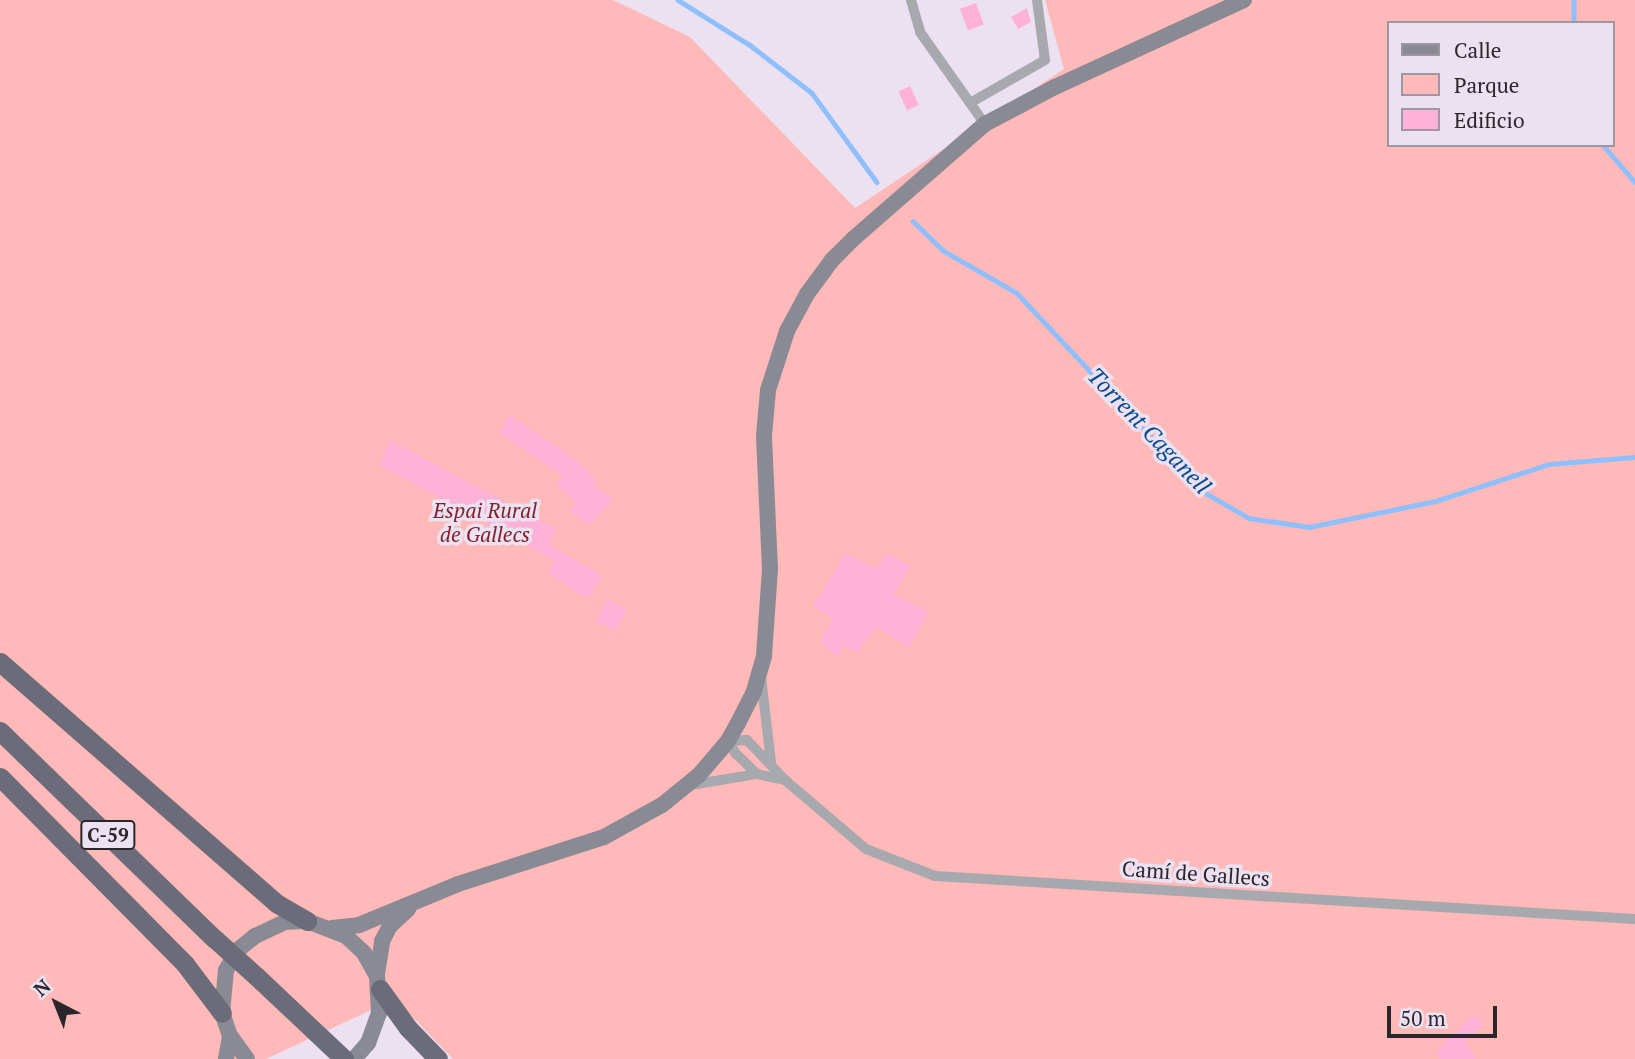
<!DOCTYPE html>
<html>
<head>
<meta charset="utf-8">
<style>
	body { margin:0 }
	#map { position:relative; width:1635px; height:1059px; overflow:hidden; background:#ece1f0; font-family:"PT Serif",serif }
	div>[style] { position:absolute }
	.green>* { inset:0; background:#feb9b8 }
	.stream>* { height:4.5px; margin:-2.25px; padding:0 2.25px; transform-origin:2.25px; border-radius:2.25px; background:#8fbffd }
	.building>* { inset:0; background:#ffb1d7; transform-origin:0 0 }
	.minor>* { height:10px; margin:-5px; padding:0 5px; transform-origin:5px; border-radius:5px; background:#a8a8af }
	.secondary>* { height:16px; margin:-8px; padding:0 8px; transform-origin:8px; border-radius:8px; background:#8a8a94 }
	.trunk>* { height:19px; margin:-9.5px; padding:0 9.5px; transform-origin:9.5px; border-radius:9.5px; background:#6c6b79 }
	.trunk-bridge>* { height:19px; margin:-9.5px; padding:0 9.5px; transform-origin:9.5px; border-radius:9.5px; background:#6c6b79 }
	span { translate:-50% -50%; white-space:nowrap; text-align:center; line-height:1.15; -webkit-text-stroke:7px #ece1f0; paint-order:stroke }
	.shield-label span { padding:2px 5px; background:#ece1f0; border:2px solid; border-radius:5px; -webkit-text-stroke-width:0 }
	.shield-label { font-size:19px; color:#2a262b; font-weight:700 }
	.park-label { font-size:21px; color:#83222b; font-style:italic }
	.street-label { font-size:21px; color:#2a262b }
	.water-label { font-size:23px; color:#064b92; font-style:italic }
	.legend { position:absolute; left:1387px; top:21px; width:228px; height:126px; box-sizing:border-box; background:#ece1f0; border:2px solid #9e96a1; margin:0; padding:9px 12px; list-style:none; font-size:21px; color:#2a262b }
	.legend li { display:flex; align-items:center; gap:14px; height:35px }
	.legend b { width:35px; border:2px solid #9e96a1 }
	.north { position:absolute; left:21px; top:968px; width:70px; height:70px; -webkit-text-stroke:5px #ece1f0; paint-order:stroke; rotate:318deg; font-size:19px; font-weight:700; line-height:28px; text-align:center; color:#2a262b }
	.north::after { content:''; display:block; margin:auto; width:24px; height:32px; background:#2a262b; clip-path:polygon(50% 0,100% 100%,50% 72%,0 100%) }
	.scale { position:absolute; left:1387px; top:1006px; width:110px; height:32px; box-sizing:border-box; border:4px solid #2a262b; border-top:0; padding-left:9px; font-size:21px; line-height:24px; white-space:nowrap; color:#2a262b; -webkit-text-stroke:5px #ece1f0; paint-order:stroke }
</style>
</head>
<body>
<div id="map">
	<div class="green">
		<i style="clip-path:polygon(evenodd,0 0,613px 0,690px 37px,855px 208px,1064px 69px,1045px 0,1635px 0,1635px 1059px,453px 1059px,395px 999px,266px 1059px,0 1059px,0 0,1388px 23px,1612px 23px,1612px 145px,1388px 145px,1388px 23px)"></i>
	</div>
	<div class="stream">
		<i style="left:678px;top:0;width:85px;rotate:32deg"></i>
		<i style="left:750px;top:45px;width:78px;rotate:37.7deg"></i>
		<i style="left:812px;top:93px;width:110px;rotate:53.9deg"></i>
		<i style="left:1574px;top:0;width:23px;rotate:90deg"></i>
		<i style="left:1603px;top:145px;width:49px;rotate:49.1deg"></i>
		<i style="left:913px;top:221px;width:43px;rotate:44.1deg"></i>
		<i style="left:944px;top:251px;width:84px;rotate:29.9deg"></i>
		<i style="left:1017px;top:293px;width:271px;rotate:46.9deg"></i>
		<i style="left:1202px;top:491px;width:54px;rotate:29.9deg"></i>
		<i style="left:1249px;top:518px;width:61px;rotate:8.5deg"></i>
		<i style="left:1309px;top:527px;width:130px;rotate:-11.6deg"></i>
		<i style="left:1436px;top:501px;width:119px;rotate:-18.1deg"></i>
		<i style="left:1549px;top:464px;width:86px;rotate:-4.7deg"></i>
	</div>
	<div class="building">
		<i style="left:976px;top:3px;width:23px;height:17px;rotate:70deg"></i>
		<i style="clip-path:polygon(1027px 8px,1031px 22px,1018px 29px,1011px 17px)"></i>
		<i style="left:910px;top:86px;width:21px;height:13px;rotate:65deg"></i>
		<i style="clip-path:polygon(510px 415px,576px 460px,597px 481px,593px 485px,613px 499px,590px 526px,569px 510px,576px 503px,556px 484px,563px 476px,499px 433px)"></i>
		<i style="clip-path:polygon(390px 440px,557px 529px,549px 544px,603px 576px,587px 599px,547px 573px,555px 561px,379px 465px)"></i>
		<i style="clip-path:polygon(845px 553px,877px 569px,886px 553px,911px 566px,894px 594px,929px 612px,909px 647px,876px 627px,857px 653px,845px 646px,836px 657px,820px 641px,833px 619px,813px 607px)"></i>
		<i style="left:607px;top:599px;width:22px;height:25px;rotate:27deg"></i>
		<i style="clip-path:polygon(1472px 1015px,1484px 1023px,1465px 1042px,1476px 1059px,1440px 1059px,1435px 1053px)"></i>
	</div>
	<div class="minor">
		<i style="left:911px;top:0;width:33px;rotate:74deg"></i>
		<i style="left:920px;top:32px;width:113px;rotate:54.8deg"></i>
		<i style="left:970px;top:103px;width:86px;rotate:-29.8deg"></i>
		<i style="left:1045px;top:60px;width:61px;rotate:-97.6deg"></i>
		<i style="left:761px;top:677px;width:86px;rotate:83.3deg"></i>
		<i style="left:757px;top:774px;width:29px;rotate:-136deg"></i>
		<i style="left:736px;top:754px;width:15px;rotate:-122deg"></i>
		<i style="left:728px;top:741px;width:19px;rotate:-3deg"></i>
		<i style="left:747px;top:740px;width:55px;rotate:46.5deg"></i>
		<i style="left:785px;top:780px;width:106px;rotate:40.4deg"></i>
		<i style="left:866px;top:849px;width:74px;rotate:21.4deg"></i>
		<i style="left:935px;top:876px;width:701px;rotate:3.52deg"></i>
		<i style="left:691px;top:785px;width:67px;rotate:-9.5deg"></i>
		<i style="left:757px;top:774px;width:29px;rotate:12deg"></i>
	</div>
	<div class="secondary">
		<i style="left:332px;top:928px;width:27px;rotate:-6deg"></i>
		<i style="left:359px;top:925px;width:107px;rotate:-22.5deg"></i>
		<i style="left:458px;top:884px;width:153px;rotate:-17.8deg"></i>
		<i style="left:604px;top:837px;width:66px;rotate:-28.9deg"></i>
		<i style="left:662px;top:805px;width:48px;rotate:-39deg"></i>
		<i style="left:699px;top:775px;width:45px;rotate:-49.5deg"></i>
		<i style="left:728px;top:741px;width:21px;rotate:-61deg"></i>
		<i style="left:738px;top:723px;width:36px;rotate:-63deg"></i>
		<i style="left:754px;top:691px;width:37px;rotate:-74deg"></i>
		<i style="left:764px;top:655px;width:86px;rotate:-86deg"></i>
		<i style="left:770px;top:569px;width:133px;rotate:-92.6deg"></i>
		<i style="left:764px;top:436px;width:46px;rotate:-85deg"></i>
		<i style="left:768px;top:390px;width:62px;rotate:-72.1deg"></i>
		<i style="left:787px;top:331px;width:42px;rotate:-61.6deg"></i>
		<i style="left:807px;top:294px;width:42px;rotate:-53.7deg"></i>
		<i style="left:832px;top:260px;width:30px;rotate:-45deg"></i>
		<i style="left:853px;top:239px;width:175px;rotate:-41.1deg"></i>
		<i style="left:985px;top:124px;width:79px;rotate:-27.9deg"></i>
		<i style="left:1055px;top:87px;width:208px;rotate:-24.7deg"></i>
		<i style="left:377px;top:974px;width:33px;rotate:-81deg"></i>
		<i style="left:382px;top:941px;width:17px;rotate:-62deg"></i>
		<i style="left:390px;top:926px;width:25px;rotate:-43deg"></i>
		<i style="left:226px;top:1059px;width:23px;rotate:-80deg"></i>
		<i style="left:247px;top:1059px;width:29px;rotate:-126deg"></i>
		<i style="left:230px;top:1036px;width:24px;rotate:-109deg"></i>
		<i style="left:222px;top:1013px;width:43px;rotate:-84.7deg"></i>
		<i style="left:226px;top:970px;width:25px;rotate:-58deg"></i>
		<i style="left:239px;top:949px;width:21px;rotate:-39deg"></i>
		<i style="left:255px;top:936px;width:33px;rotate:-25deg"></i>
		<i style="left:285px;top:922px;width:22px;rotate:-3deg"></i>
		<i style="left:307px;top:921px;width:42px;rotate:21deg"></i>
		<i style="left:346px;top:936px;width:25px;rotate:43deg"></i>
		<i style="left:364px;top:953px;width:26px;rotate:61deg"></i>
		<i style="left:377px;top:976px;width:37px;rotate:87deg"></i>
		<i style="left:379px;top:1013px;width:32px;rotate:110deg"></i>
		<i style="left:368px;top:1043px;width:21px;rotate:131deg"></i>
	</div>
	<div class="trunk">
		<i style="left:0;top:662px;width:366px;rotate:41.1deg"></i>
		<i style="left:276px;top:903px;width:36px;rotate:30deg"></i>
		<i style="left:0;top:731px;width:299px;rotate:44.1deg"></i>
		<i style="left:0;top:777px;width:263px;rotate:45.3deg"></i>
		<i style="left:185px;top:964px;width:61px;rotate:52.9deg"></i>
		<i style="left:256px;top:976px;width:121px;rotate:43.3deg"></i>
		<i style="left:380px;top:989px;width:48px;rotate:54.3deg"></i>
		<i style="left:408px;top:1028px;width:43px;rotate:45.9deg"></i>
	</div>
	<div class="trunk-bridge">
		<i style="left:215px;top:939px;width:55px;rotate:42.1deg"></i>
	</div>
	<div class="shield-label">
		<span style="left:108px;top:835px">C-59</span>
	</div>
	<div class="park-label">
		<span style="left:485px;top:522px">Espai Rural<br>de Gallecs</span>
	</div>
	<div class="street-label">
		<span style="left:1196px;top:873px;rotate:4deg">Camí de Gallecs</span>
	</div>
	<div class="water-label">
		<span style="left:1149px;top:431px;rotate:46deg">Torrent Caganell</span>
	</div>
	<ul class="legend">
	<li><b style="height:9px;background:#8a8a94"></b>Calle</li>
	<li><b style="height:19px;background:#feb9b8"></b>Parque</li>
	<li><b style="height:19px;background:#ffb1d7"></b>Edificio</li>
	</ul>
	<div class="north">N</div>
	<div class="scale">50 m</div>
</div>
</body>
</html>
